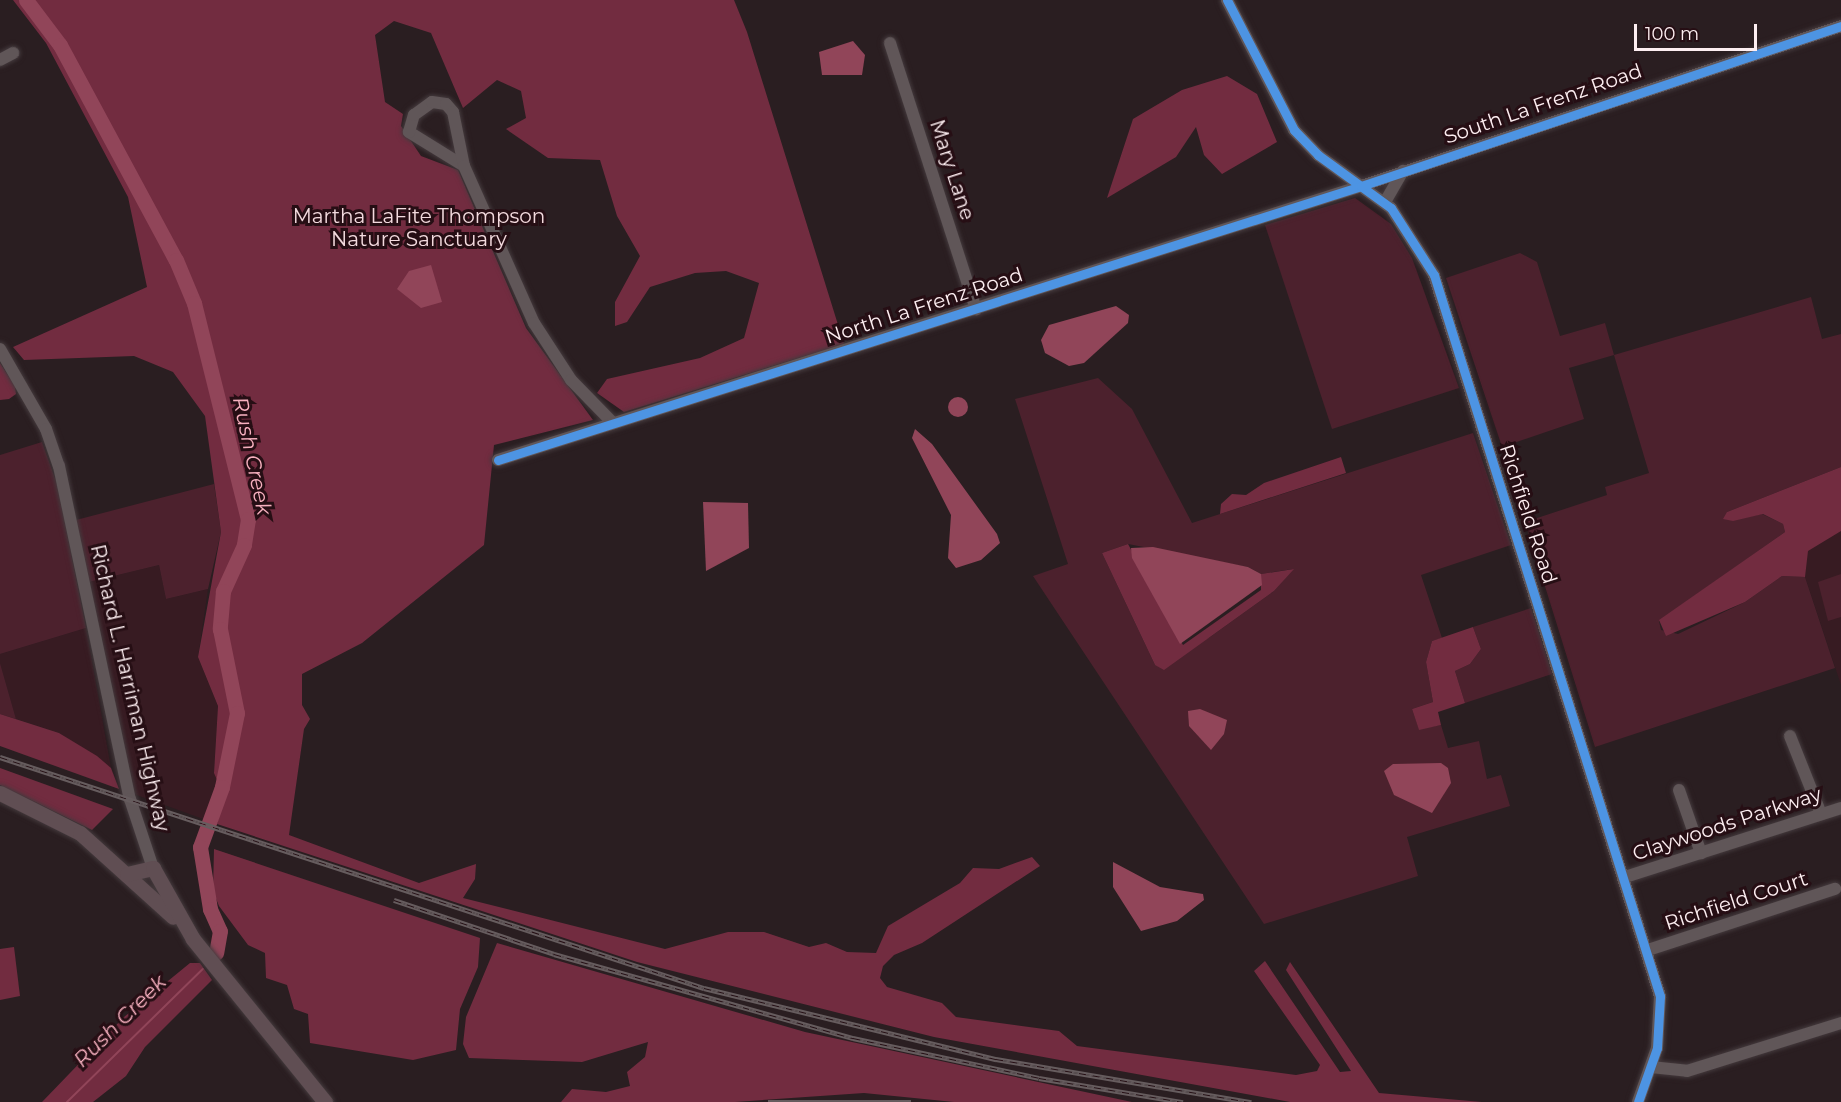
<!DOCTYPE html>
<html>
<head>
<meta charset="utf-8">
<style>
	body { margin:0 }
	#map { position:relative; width:1841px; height:1102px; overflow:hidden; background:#2a1e21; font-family:Montserrat,sans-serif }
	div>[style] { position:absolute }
	.built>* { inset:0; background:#371b22 }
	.green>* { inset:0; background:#4c212d }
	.forest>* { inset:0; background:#722c40 }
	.water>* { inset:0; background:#914559 }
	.round { border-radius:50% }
	.stream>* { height:2px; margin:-1px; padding:0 1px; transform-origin:1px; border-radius:1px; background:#914559 }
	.river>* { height:15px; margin:-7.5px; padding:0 7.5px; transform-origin:7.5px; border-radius:7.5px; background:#914559 }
	.roads { filter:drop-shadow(0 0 2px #443a3d) drop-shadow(0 0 2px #443a3d) }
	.minor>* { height:12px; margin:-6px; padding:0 6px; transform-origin:6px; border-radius:6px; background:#605658 }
	.major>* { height:15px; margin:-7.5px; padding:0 7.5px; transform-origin:7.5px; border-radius:7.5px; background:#604e53 }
	.rail>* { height:4.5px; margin-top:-2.25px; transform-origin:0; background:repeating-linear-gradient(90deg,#260e14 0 7px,#665c5e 0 14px); box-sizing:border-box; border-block:2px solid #665c5e }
	.cycleway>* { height:9px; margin:-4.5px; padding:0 4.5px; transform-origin:4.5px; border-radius:4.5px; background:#4d94e3 }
	span { translate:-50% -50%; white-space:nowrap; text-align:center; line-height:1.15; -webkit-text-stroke:6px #260e14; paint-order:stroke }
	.street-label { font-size:20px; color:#fdeef1 }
	.park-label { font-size:20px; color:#f3dade }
	.water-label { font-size:21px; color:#f7b0bf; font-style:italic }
	.scale { position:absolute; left:1634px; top:24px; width:123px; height:27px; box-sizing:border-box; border:3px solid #fdeef1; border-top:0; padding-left:8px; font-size:18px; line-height:21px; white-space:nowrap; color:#fdeef1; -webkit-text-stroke:4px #260e14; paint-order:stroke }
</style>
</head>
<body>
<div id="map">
	<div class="built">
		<i style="clip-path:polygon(1841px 483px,1841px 685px,1780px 502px)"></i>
		<i style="clip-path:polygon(159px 565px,166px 599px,208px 589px,198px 657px,218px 706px,214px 772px,224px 796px,217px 824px,134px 794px,89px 582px)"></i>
		<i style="clip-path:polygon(86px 628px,111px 768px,59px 733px,16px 719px,0 663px,0 654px)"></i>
	</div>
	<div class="green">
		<i style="clip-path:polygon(1355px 198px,1391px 224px,1412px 258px,1459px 388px,1332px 429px,1265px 225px)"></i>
		<i style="clip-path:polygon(1520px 253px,1537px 262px,1560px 336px,1605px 323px,1614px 355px,1811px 297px,1822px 339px,1841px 334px,1841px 467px,1727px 512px,1733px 520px,1762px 514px,1783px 524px,1785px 532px,1659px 621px,1661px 630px,1678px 634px,1745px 602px,1782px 576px,1805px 577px,1835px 668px,1595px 747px,1525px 522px,1607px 495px,1605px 487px,1649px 473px,1614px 355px,1569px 368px,1584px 419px,1502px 447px,1446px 278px)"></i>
		<i style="clip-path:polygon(evenodd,1098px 378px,1132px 409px,1192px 523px,1473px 433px,1511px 545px,1421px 575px,1442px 638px,1432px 641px,1426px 662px,1433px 702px,1412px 709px,1419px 729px,1441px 725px,1448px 748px,1479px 741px,1487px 779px,1501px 775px,1510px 806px,1407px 837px,1418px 876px,1264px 924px,1033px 576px,1068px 564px,1015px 399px,1098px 378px,1128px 544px,1248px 567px,1261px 574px,1293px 569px,1274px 591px,1210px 637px,1155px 665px,1102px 553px,1128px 544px)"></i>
		<i style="clip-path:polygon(42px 442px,57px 484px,86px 628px,0 654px,0 455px)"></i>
		<i style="clip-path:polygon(214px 484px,221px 532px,208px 589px,166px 599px,159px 565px,89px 582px,76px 520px)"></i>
		<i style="clip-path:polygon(1841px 574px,1841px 617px,1828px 621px,1818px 582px)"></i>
		<i style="clip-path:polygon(1531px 608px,1552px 674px,1465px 703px,1455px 671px,1470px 664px,1481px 649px,1473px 627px)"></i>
		<i style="clip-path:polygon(0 663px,16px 719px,0 714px)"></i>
	</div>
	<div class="forest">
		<i style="clip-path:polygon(13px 0,734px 0,747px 32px,844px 344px,624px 412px,597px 393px,607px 379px,700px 358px,744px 338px,759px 283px,726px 271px,695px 273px,650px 287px,627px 322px,615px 326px,615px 302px,640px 256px,617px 216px,600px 160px,548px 158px,506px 129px,526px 118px,521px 91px,497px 80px,463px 108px,431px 33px,394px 21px,375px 35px,385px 102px,403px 114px,401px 126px,421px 156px,458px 170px,526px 328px,593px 420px,494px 445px,484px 545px,362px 643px,302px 674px,302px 705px,310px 719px,304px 729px,289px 835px,419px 883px,476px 864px,475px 879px,463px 898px,665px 949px,728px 932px,764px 932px,809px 947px,826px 943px,847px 952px,876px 953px,888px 926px,960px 883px,973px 868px,999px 869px,1032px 857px,1040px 866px,922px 943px,894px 955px,883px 966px,880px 978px,887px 987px,942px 1003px,956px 1017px,1059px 1031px,1077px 1046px,1296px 1075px,1317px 1071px,1320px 1065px,1254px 971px,1265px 961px,1340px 1072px,1351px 1071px,1286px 970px,1290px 962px,1379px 1093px,1482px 1102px,1290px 1102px,934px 1037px,637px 962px,217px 824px,224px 796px,214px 773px,218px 706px,198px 657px,221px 532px,205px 416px,173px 372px,134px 356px,24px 360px,13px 347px,147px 287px,128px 197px,46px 43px)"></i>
		<i style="clip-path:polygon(1227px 76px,1257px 94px,1277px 142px,1222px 174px,1204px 155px,1196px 127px,1176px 157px,1107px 198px,1133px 119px,1182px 90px)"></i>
		<i style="clip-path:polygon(0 363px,15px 386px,16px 394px,9px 399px,0 400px)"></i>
		<i style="clip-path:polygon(1341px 457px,1346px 473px,1220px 514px,1221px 504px,1232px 494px,1246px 495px,1264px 483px)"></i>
		<i style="clip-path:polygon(1841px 467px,1841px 531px,1808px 551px,1805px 577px,1782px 576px,1745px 602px,1666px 636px,1659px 620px,1785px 532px,1783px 524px,1763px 514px,1733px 521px,1723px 519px,1727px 512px)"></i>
		<i style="clip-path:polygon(1128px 544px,1183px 645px,1261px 590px,1261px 574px,1294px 569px,1274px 591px,1164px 670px,1155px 665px,1102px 553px)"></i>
		<i style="clip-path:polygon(1473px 627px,1481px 649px,1470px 664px,1455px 671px,1465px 703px,1438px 712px,1441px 725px,1419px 730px,1412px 709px,1433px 702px,1426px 662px,1432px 641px)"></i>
		<i style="clip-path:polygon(0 714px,59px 733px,97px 756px,111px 768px,119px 789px,0 746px)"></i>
		<i style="clip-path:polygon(0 768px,113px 809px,92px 830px,0 785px)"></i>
		<i style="clip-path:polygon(214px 849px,480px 938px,478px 967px,460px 1009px,456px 1050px,413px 1060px,310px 1043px,308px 1014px,294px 1009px,287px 985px,266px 978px,265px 953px,248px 945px,219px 906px,213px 891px)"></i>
		<i style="clip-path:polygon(497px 943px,805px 1032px,1132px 1102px,954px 1102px,864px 1093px,735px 1102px,561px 1102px,572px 1089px,606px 1092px,630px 1086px,627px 1072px,645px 1057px,648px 1042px,582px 1062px,469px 1058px,463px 1044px,466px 1017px)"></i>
		<i style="clip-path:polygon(14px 947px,20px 996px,0 1000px,0 949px)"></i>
		<i style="clip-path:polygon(190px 963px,200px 963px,212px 980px,145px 1047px,126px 1076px,93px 1102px,42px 1102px,124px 1017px)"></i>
	</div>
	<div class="water">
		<i style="clip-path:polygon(853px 41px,865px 55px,862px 75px,822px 75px,819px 52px)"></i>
		<i style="clip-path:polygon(431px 265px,442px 302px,421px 308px,397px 289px,409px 271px)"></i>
		<i style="clip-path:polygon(1116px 306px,1129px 315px,1128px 323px,1084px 363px,1069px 366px,1045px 353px,1041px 340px,1049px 325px)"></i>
		<i class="round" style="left:948px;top:397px;width:20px;height:20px"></i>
		<i style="clip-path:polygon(915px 429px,932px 444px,997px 534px,1000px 543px,981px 560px,956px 568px,948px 558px,951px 515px,912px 438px)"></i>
		<i style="clip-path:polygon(703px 502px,748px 503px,749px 548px,706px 571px)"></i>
		<i style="clip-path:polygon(1153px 547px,1248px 567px,1261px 574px,1262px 585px,1180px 644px,1132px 558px,1131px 548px)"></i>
		<i style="clip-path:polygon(1200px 709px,1227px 720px,1224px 734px,1211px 750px,1189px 726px,1188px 711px)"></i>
		<i style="clip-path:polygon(1441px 763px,1448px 768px,1451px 783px,1432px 813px,1394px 795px,1384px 771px,1393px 764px)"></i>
		<i style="clip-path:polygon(1113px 862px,1160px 887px,1203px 894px,1204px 900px,1177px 921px,1141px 931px,1113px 887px)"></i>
	</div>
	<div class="stream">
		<i style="left:67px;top:1102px;width:190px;rotate:-44.4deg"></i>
	</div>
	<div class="river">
		<i style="left:26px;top:0;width:56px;rotate:52.9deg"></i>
		<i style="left:60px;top:45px;width:244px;rotate:61.7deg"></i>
		<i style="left:176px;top:260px;width:47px;rotate:67.3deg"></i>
		<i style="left:194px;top:303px;width:223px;rotate:76deg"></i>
		<i style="left:248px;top:519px;width:26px;rotate:99deg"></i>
		<i style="left:244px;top:545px;width:51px;rotate:114.5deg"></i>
		<i style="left:223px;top:591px;width:38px;rotate:95deg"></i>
		<i style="left:220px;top:629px;width:86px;rotate:78.6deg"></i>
		<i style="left:237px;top:713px;width:76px;rotate:101.5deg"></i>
		<i style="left:222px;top:787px;width:64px;rotate:110.1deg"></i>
		<i style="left:200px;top:847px;width:63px;rotate:80.8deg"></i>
		<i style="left:210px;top:909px;width:24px;rotate:66deg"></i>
		<i style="left:220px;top:931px;width:22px;rotate:100deg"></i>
	</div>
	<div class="roads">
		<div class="minor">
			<i style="left:1227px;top:0;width:146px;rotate:62.7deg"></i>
			<i style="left:1294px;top:130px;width:35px;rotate:46deg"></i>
			<i style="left:1318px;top:155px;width:90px;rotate:36deg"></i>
			<i style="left:1391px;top:208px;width:80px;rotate:57.3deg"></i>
			<i style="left:1434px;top:275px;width:756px;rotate:72.6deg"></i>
			<i style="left:1660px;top:996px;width:52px;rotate:93.3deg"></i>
			<i style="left:1657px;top:1048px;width:57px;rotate:109.4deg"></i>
			<i style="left:890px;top:43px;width:280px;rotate:72.1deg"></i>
			<i style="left:0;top:60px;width:15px;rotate:-28deg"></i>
			<i style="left:464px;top:166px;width:65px;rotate:-148.3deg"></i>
			<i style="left:409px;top:132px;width:18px;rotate:-74deg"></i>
			<i style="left:414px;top:115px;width:22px;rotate:-36deg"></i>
			<i style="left:432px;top:102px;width:14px;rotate:8deg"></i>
			<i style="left:446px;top:104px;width:11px;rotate:49deg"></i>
			<i style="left:453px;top:112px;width:55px;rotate:78.5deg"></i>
			<i style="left:464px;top:166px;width:172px;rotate:66deg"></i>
			<i style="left:534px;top:323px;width:68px;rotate:57deg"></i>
			<i style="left:571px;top:380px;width:59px;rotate:45.7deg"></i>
			<i style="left:1385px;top:202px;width:36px;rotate:-60deg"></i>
			<i style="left:0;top:349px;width:92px;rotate:60.1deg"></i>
			<i style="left:46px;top:429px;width:39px;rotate:71deg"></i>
			<i style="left:59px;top:466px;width:340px;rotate:78deg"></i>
			<i style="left:130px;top:799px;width:73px;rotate:71.6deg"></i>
			<i style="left:498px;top:460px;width:905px;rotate:-17.61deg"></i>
			<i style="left:1361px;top:186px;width:506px;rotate:-18.43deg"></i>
			<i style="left:1790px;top:736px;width:84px;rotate:68.3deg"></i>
			<i style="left:1679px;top:790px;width:67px;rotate:70.8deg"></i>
			<i style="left:1625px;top:877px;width:227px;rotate:-17.7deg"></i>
			<i style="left:1648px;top:950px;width:197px;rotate:-18.1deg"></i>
			<i style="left:1651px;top:1067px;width:36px;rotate:6deg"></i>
			<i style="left:1687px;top:1071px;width:161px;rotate:-17.3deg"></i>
		</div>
		<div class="major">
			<i style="left:0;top:793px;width:89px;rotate:26.6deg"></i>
			<i style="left:80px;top:833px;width:125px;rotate:42.1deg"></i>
			<i style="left:127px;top:874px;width:27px;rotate:-13deg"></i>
			<i style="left:153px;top:868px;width:81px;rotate:60.6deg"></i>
			<i style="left:193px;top:939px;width:210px;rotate:51deg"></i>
		</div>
	</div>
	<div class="rail">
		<i style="left:0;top:757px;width:741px;rotate:18.17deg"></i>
		<i style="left:704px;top:988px;width:301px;rotate:13.7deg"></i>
		<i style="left:996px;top:1059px;width:259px;rotate:9.6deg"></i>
		<i style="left:394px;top:900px;width:169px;rotate:18.6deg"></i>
		<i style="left:554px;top:954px;width:311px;rotate:15.7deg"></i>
		<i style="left:853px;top:1038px;width:190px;rotate:12.1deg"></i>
		<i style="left:1039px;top:1078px;width:146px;rotate:9.5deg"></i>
		<i style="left:768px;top:1102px;width:143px"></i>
	</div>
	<div class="cycleway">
		<i style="left:1227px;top:0;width:146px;rotate:62.7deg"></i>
		<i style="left:1294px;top:130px;width:35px;rotate:46deg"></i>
		<i style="left:1318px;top:155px;width:90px;rotate:36deg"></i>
		<i style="left:1391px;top:208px;width:80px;rotate:57.3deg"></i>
		<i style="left:1434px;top:275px;width:756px;rotate:72.6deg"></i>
		<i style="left:1660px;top:996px;width:52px;rotate:93.3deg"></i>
		<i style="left:1657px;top:1048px;width:57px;rotate:109.4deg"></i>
		<i style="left:498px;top:460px;width:905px;rotate:-17.61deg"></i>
		<i style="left:1361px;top:186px;width:506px;rotate:-18.43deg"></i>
	</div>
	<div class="street-label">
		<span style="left:1543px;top:104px;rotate:-19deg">South La Frenz Road</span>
		<span style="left:952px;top:170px;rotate:72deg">Mary Lane</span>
		<span style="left:924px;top:306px;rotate:-18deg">North La Frenz Road</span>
		<span style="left:1528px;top:514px;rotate:72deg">Richfield Road</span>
		<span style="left:130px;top:688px;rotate:77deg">Richard L. Harriman Highway</span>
		<span style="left:1727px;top:824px;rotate:-18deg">Claywoods Parkway</span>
		<span style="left:1736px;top:901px;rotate:-18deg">Richfield Court</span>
	</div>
	<div class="park-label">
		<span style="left:419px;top:228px">Martha LaFite Thompson<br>Nature Sanctuary</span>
	</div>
	<div class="water-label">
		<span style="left:252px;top:456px;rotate:78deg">Rush Creek</span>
		<span style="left:120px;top:1021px;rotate:-45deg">Rush Creek</span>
	</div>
	<div class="scale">100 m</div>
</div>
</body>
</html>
